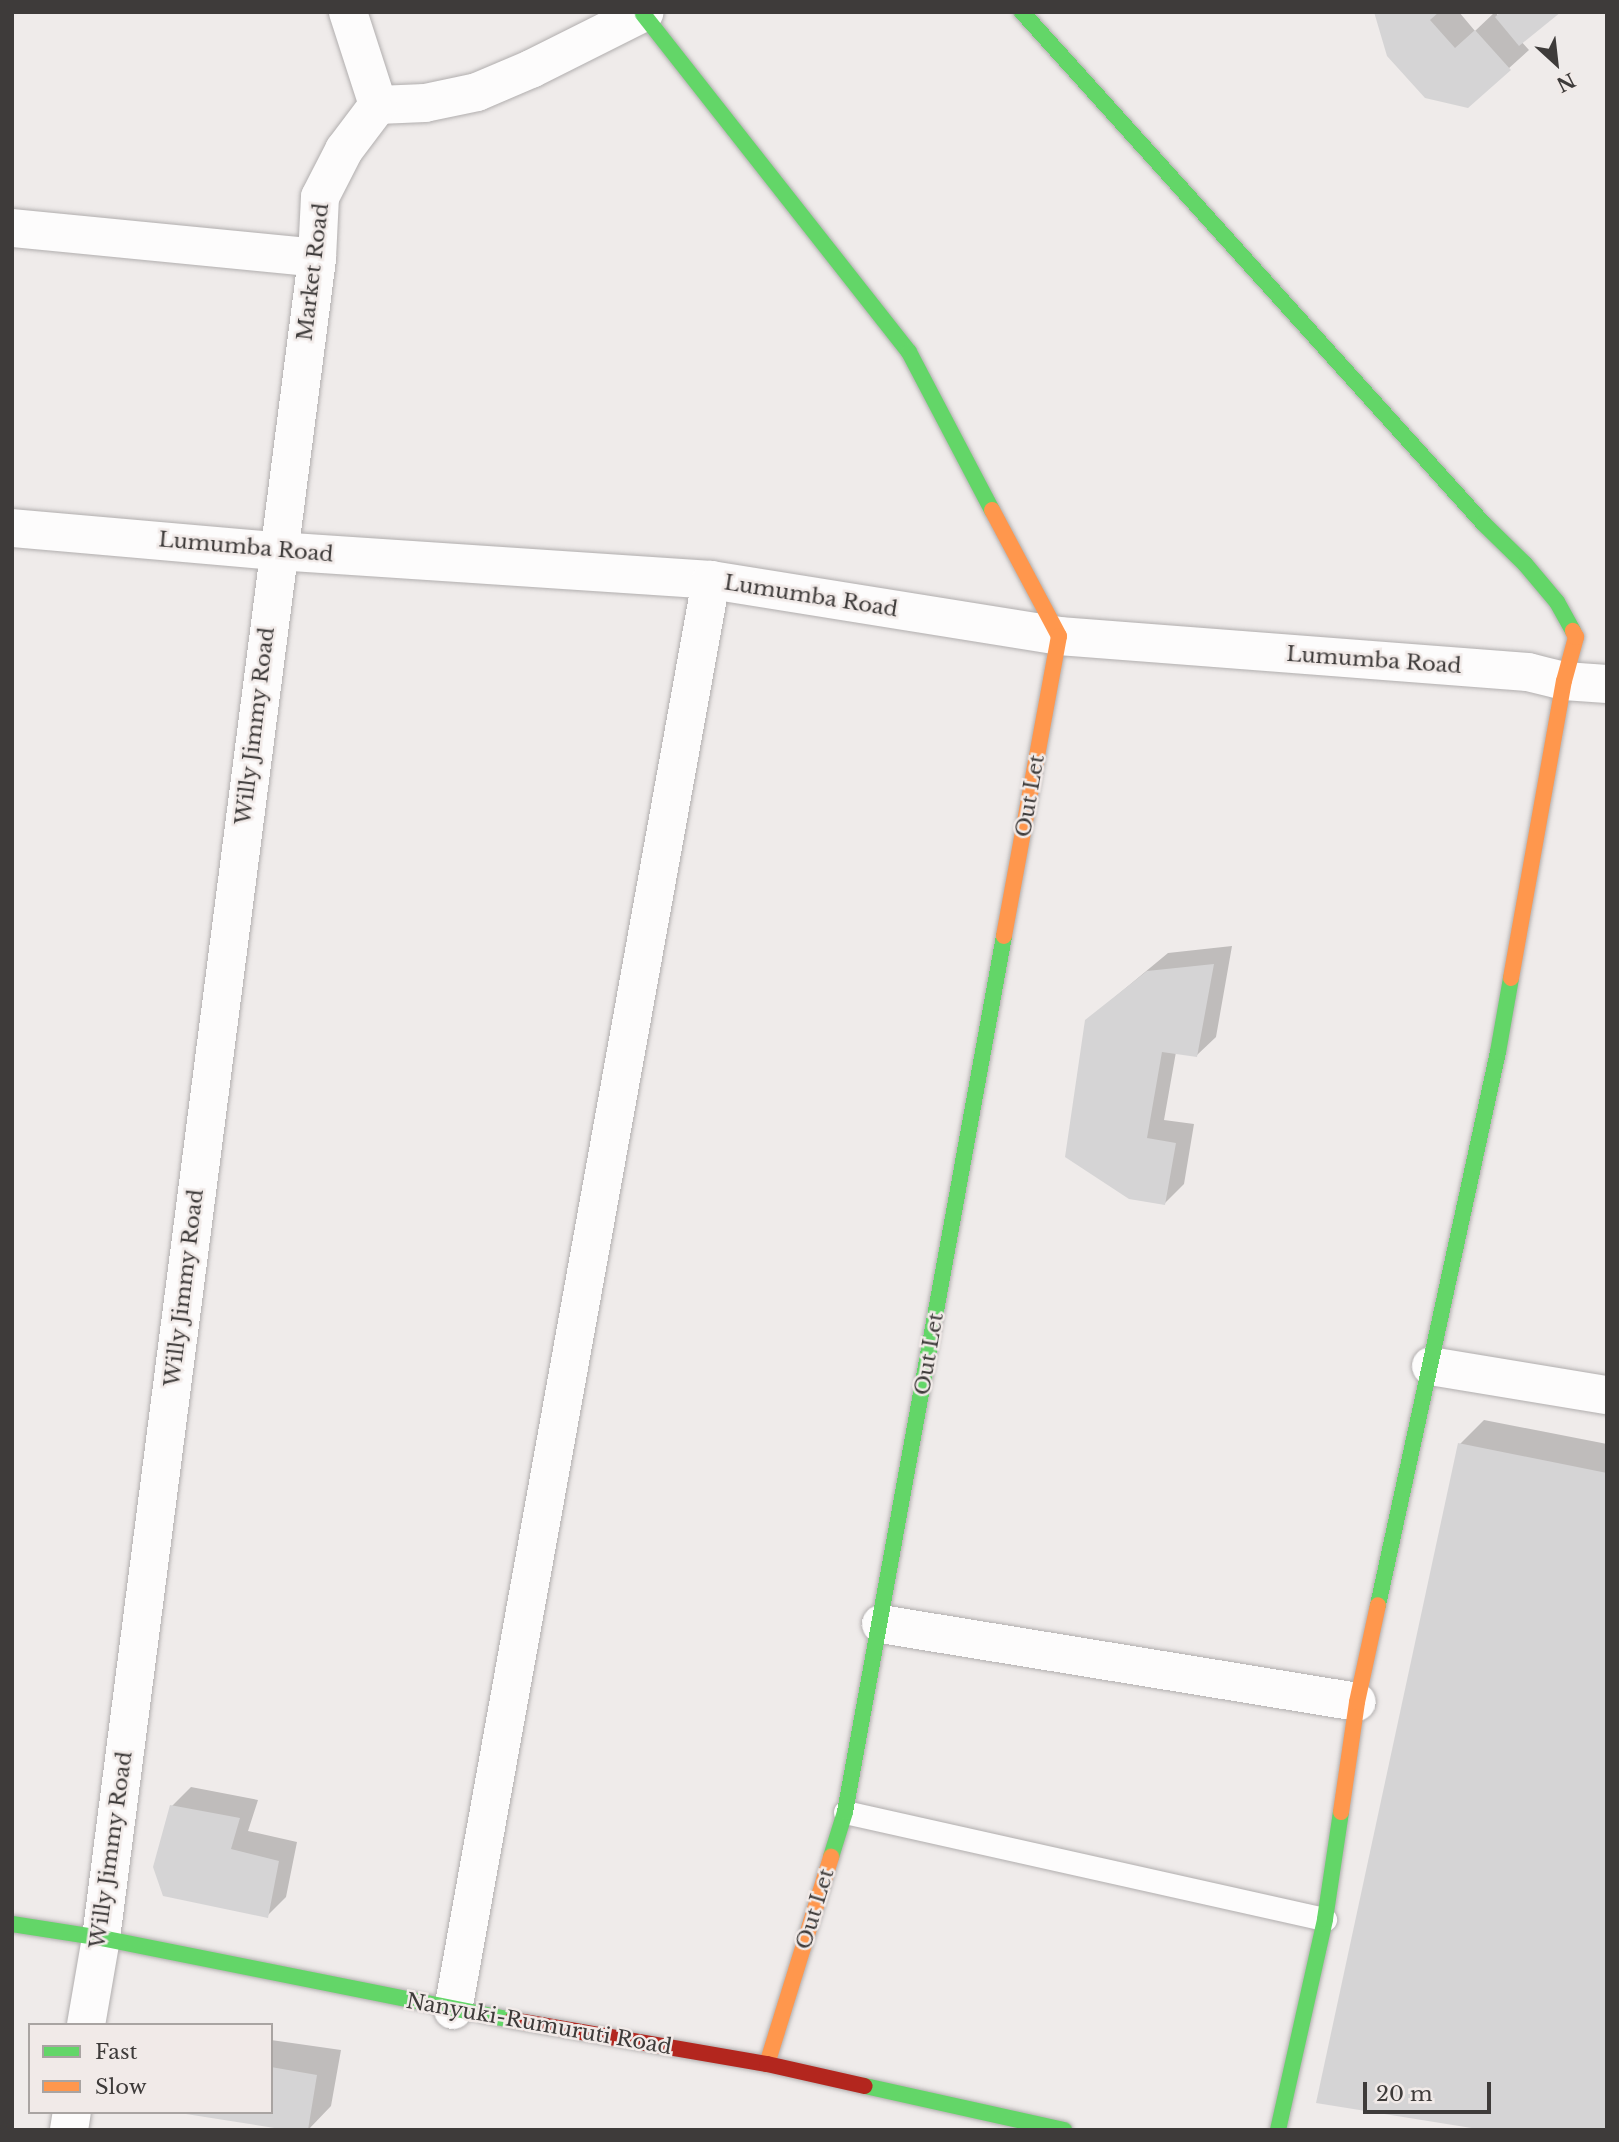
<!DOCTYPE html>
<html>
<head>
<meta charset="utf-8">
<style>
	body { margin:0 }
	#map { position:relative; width:1619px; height:2142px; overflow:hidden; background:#efebea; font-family:"Libre Baskerville",serif }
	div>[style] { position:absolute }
	.shadow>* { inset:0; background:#0003 }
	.building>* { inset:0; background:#d5d4d5 }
	.roads { filter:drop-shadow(0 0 2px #b1aeae) drop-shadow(0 0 2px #b1aeae) }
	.lane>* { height:23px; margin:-11.5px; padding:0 11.5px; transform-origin:11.5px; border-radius:11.5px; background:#fdfcfc }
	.street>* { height:38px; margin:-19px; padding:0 19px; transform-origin:19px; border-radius:19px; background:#fdfcfc }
	.fast>* { height:16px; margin:-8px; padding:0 8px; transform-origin:8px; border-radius:8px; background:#63d668 }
	.slow>* { height:16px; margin:-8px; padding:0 8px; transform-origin:8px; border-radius:8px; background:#ff974d }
	.jam>* { height:16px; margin:-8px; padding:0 8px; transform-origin:8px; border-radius:8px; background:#b3261e }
	span { translate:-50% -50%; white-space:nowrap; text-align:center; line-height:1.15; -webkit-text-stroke:5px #f1eae8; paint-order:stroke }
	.street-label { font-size:21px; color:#3e3b3a }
	.frame { position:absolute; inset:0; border:14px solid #3e3b3a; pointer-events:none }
	.legend { position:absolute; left:28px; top:2023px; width:245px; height:91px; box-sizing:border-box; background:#f1eae8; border:2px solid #a9a4a2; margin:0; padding:9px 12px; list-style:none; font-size:21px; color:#3e3b3a }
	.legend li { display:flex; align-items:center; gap:14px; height:35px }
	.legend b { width:35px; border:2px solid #a9a4a2 }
	.north { position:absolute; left:1521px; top:28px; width:70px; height:70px; -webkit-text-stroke:5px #f1eae8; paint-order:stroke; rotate:153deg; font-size:19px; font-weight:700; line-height:28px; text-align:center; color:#3e3b3a }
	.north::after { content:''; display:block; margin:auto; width:24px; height:32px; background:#3e3b3a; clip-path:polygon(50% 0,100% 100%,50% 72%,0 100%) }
	.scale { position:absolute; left:1363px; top:2082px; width:128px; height:32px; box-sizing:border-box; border:4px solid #3e3b3a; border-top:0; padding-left:9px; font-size:21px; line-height:24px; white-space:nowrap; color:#3e3b3a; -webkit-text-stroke:5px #f1eae8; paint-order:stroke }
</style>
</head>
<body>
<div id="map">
	<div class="shadow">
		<i style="clip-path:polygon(1376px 12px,1459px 12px,1475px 31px,1495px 12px,1529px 50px,1467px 106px)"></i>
		<i style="clip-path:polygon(1232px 946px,1216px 1037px,1197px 1055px,1176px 1052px,1164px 1120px,1194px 1124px,1184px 1184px,1165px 1203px,1086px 1021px,1168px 953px)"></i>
		<i style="clip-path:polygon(1484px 1420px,1607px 1444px,1607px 2130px,1460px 1444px)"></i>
		<i style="clip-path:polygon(191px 1787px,258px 1800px,248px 1831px,297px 1842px,286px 1897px,267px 1916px,172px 1806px)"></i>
		<i style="clip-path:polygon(271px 2040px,341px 2050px,331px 2106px,308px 2130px,188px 2112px,271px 2112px)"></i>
	</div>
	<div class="building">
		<i style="clip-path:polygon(1374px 12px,1439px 12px,1430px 20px,1455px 48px,1475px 30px,1511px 70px,1468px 108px,1425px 98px,1387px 56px)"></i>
		<i style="clip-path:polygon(1501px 12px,1561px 12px,1519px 46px,1495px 17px)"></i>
		<i style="clip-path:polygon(1214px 964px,1197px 1057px,1162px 1052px,1147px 1138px,1176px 1143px,1165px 1205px,1129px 1199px,1065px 1157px,1085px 1020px,1147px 971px)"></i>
		<i style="clip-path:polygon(1458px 1443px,1607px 1473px,1607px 2130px,1484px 2130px,1316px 2103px)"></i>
		<i style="clip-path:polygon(170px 1805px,240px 1818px,231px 1849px,279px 1861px,268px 1918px,163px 1896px,153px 1867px)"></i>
		<i style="clip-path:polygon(271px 2067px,317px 2075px,308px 2130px,287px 2130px,186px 2114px,271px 2112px)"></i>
	</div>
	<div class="roads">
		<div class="lane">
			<i style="left:845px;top:1812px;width:492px;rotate:12.6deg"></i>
		</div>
		<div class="street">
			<i style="left:378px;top:105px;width:47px;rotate:-2.4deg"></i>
			<i style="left:425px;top:103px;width:53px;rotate:-11.9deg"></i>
			<i style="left:477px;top:92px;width:59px;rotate:-23.1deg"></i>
			<i style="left:531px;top:69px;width:127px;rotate:-26.6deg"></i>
			<i style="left:12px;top:228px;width:306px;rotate:5.6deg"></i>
			<i style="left:12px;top:528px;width:266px;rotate:5deg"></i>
			<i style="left:277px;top:551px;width:435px;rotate:3.8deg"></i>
			<i style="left:711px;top:580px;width:352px;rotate:9.1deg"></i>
			<i style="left:1059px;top:636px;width:470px;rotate:4.4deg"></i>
			<i style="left:1528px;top:672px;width:37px;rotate:14deg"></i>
			<i style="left:1564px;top:681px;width:43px;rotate:4deg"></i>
			<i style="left:1431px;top:1366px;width:178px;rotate:9.4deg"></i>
			<i style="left:881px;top:1624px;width:482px;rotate:9.3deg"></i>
			<i style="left:453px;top:2010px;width:1453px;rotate:-79.77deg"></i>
			<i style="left:86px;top:2025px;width:88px;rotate:-80.2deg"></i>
			<i style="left:101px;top:1938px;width:1694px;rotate:-82.67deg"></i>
			<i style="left:317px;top:258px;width:61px;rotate:-87.2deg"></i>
			<i style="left:320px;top:197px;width:53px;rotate:-62.9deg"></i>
			<i style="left:344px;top:150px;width:56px;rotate:-52.9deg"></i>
			<i style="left:378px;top:105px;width:98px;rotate:-107.9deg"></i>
			<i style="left:69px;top:2130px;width:18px;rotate:-81deg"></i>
		</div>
		<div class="fast">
			<i style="left:1022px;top:12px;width:688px;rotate:47.94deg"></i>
			<i style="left:1483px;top:523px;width:59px;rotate:44.3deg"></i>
			<i style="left:1525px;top:564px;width:50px;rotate:49.9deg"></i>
			<i style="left:1557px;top:602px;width:33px;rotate:61deg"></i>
			<i style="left:643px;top:14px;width:430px;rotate:51.8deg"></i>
			<i style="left:909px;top:352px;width:178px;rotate:62.3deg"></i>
			<i style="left:1378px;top:1605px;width:566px;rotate:-77.76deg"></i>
			<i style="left:1498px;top:1052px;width:75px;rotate:-80deg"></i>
			<i style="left:831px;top:1857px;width:47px;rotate:-72.7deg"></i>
			<i style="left:845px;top:1812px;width:890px;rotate:-79.71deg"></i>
			<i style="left:12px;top:1924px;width:90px;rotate:8.9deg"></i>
			<i style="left:101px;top:1938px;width:419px;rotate:11.3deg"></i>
			<i style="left:865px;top:2086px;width:204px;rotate:12.5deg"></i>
			<i style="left:1278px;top:2130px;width:216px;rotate:-77.4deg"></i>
			<i style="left:1325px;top:1919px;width:108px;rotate:-81.5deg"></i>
		</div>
		<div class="slow">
			<i style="left:992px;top:510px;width:143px;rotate:62deg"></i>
			<i style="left:1059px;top:636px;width:305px;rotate:100.4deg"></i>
			<i style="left:1511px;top:978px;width:302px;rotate:-79.9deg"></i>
			<i style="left:1564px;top:681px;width:46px;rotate:-74.7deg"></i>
			<i style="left:1576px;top:637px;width:7px;rotate:-117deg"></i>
			<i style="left:1341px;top:1812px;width:111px;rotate:-81.7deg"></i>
			<i style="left:1357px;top:1702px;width:99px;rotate:-77.8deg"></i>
			<i style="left:767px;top:2064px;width:217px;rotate:-72.8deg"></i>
		</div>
		<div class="jam">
			<i style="left:512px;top:2020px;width:259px;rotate:9.8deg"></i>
			<i style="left:767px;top:2064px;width:100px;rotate:12.7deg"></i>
		</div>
	</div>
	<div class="street-label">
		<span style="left:313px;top:272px;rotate:-83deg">Market Road</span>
		<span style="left:246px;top:547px;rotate:5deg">Lumumba Road</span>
		<span style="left:811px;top:596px;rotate:9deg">Lumumba Road</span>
		<span style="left:1374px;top:660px;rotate:4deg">Lumumba Road</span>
		<span style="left:255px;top:726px;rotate:-83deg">Willy Jimmy Road</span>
		<span style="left:1030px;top:796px;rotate:-80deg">Out Let</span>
		<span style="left:184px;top:1288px;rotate:-83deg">Willy Jimmy Road</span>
		<span style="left:929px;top:1354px;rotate:-80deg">Out Let</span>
		<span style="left:111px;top:1850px;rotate:-82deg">Willy Jimmy Road</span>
		<span style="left:815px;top:1909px;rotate:-73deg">Out Let</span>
		<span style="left:539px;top:2024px;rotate:10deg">Nanyuki-Rumuruti Road</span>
	</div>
	<div class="frame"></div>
	<ul class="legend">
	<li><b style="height:9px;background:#63d668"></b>Fast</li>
	<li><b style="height:9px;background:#ff974d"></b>Slow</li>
	</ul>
	<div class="north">N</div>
	<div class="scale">20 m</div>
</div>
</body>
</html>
